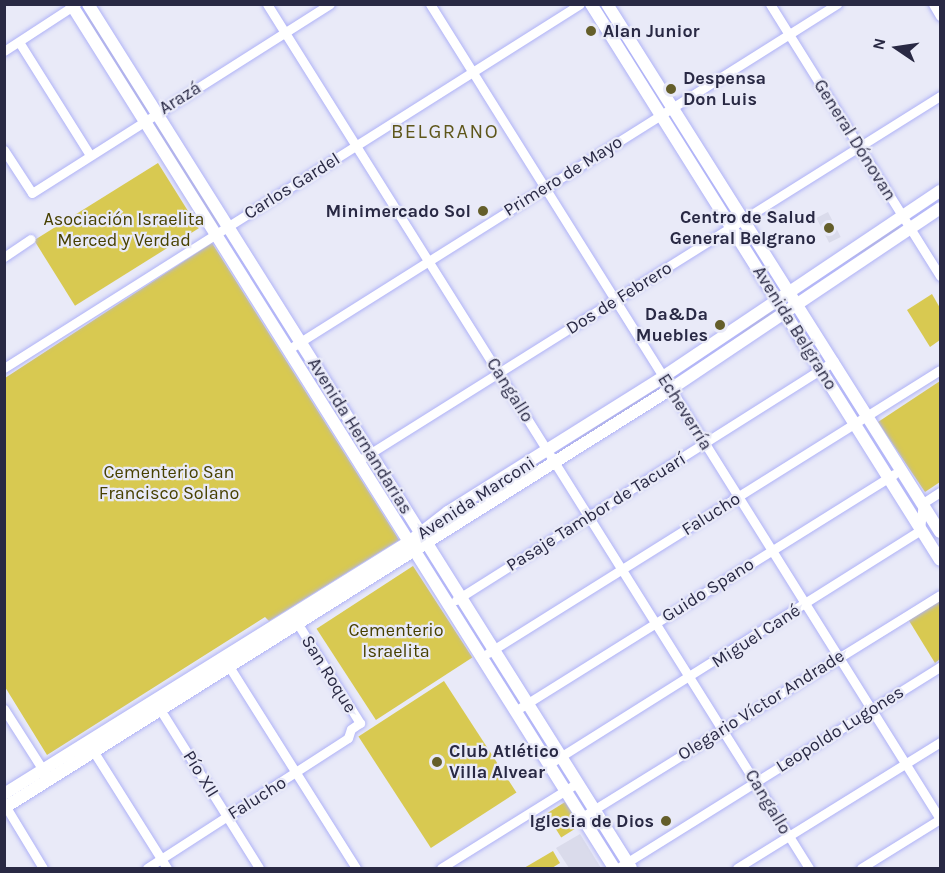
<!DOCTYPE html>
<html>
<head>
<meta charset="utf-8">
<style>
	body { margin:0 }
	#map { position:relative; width:945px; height:873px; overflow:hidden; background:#e9eaf8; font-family:Karla,sans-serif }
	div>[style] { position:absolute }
	.built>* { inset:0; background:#dadbeb; transform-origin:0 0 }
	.green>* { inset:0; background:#d8c951; transform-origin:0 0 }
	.roads { filter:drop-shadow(0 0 2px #afb2f7) drop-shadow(0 0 2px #afb2f7) }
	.minor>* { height:9px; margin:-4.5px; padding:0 4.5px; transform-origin:4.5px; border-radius:4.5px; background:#fff }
	.major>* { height:12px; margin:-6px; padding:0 6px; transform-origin:6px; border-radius:6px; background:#fff }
	.dots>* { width:16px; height:16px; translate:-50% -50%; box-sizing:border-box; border:3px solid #e9eaf8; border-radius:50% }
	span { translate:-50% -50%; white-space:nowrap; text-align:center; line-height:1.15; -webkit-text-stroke:4.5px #e9eaf8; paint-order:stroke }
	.poi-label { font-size:18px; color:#292944; font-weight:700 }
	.left { translate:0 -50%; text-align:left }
	.right { translate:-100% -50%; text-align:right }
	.street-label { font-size:18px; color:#292944 }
	.park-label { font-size:18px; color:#474000 }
	.neighbourhood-label { font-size:20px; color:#5e561a; letter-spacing:1.5px }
	.frame { position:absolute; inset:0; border:6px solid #292944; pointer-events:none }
	.north { position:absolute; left:867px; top:18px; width:60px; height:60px; -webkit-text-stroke:4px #e9eaf8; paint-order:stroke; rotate:283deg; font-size:16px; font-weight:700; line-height:24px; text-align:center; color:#292944 }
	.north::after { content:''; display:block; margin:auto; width:21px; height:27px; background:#292944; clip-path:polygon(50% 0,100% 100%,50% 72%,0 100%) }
</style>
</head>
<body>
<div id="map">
	<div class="built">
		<i style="left:828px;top:212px;width:28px;height:13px;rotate:63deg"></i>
		<i style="clip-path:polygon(580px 834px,601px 868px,569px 868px,556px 848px)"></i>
	</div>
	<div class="green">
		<i style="left:89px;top:12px;width:115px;height:7px;rotate:59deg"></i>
		<i style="left:157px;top:123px;width:119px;height:7px;rotate:58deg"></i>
		<i style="left:158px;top:163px;width:77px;height:146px;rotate:58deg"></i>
		<i style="left:897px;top:223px;width:8px;height:122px;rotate:60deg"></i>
		<i style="clip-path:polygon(212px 243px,399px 540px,269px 621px,265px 617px,47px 755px,5px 687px,5px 378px)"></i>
		<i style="clip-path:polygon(932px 294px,940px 308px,940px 340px,930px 347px,907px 310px)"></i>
		<i style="left:771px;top:309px;width:6px;height:120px;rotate:51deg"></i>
		<i style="clip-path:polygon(940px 381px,940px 482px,925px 492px,878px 422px)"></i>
		<i style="left:657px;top:385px;width:7px;height:121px;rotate:56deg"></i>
		<i style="left:541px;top:459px;width:7px;height:133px;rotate:56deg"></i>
		<i style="left:413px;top:566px;width:109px;height:115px;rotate:57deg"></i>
		<i style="clip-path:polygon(940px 598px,940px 659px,935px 663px,908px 619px)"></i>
		<i style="left:444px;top:681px;width:133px;height:102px;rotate:57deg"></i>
		<i style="left:565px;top:802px;width:28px;height:22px;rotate:58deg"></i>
		<i style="clip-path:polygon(553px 851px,560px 863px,552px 868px,524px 868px)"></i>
	</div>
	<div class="roads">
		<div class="minor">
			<i style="left:267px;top:4px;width:1020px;rotate:57.9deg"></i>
			<i style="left:430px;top:4px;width:961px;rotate:57.96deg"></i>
			<i style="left:770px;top:4px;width:321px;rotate:58deg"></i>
			<i style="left:933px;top:4px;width:14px;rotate:60deg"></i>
			<i style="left:19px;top:42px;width:133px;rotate:57.9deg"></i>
			<i style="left:4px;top:51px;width:86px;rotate:-33.1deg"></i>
			<i style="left:4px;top:150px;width:51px;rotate:56.9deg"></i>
			<i style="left:32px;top:193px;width:353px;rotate:-32.4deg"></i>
			<i style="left:4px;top:257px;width:32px;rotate:-34deg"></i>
			<i style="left:289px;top:349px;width:648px;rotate:-32.19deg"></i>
			<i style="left:4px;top:368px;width:681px;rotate:-32.29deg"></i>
			<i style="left:358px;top:461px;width:687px;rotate:-32.09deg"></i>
			<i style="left:456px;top:600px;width:447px;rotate:-32.3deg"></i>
			<i style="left:488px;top:653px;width:533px;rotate:-32.05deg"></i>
			<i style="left:230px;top:668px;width:236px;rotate:57.8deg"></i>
			<i style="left:4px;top:709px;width:76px;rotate:57.4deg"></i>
			<i style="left:161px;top:711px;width:185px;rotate:58deg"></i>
			<i style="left:515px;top:711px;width:447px;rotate:-32deg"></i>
			<i style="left:92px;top:749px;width:141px;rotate:57.8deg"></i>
			<i style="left:549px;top:764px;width:439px;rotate:-32.2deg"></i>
			<i style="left:920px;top:530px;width:27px;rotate:-84deg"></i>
			<i style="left:923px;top:503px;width:20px;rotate:-33deg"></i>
			<i style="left:6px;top:807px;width:71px;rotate:58.8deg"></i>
			<i style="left:582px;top:817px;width:421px;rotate:-31.8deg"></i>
			<i style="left:147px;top:868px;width:239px;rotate:-32.9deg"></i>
			<i style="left:348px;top:738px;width:9px;rotate:-72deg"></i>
			<i style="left:351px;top:729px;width:11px;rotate:-34deg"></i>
			<i style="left:360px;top:723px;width:117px;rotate:-122.1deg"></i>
			<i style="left:441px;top:868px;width:160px;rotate:-32deg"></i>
			<i style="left:618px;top:868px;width:380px;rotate:-32deg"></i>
			<i style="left:737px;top:868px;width:239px;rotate:-31.8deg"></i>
			<i style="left:861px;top:868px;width:93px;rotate:-31.8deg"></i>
		</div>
		<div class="major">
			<i style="left:71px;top:4px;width:1020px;rotate:57.85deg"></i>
			<i style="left:88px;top:4px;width:1020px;rotate:57.85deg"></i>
			<i style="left:591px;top:4px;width:656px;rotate:57.88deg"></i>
			<i style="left:607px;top:4px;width:624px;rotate:57.76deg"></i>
			<i style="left:4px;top:794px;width:477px;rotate:-31.9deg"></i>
			<i style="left:409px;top:542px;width:49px;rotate:-37.6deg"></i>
			<i style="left:448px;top:512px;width:254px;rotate:-32.1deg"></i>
			<i style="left:663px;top:377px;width:334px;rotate:-33.9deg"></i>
			<i style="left:4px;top:808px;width:788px;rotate:-32.14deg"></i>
			<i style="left:671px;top:389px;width:324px;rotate:-33.9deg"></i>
		</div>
	</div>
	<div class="dots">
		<i style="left:591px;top:31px;background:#645e2a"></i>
		<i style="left:671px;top:89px;background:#645e2a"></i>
		<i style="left:483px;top:211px;background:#645e2a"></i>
		<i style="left:829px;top:228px;background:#645e2a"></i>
		<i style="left:720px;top:325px;background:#645e2a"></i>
		<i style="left:437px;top:762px;background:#645e2a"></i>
		<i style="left:666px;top:821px;background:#645e2a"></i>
	</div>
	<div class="poi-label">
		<span class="left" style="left:603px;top:31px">Alan Junior</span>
		<span class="left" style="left:683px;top:89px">Despensa<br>Don Luis</span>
		<span class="right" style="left:471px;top:211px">Minimercado Sol</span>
		<span class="right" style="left:816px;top:228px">Centro de Salud<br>General Belgrano</span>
		<span class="right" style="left:708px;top:325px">Da&amp;Da<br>Muebles</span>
		<span class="left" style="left:449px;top:762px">Club Atlético<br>Villa Alvear</span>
		<span class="right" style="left:654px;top:821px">Iglesia de Dios</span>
	</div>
	<div class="street-label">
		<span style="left:180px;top:98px;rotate:-32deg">Arazá</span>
		<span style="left:855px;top:140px;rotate:58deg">General Dónovan</span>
		<span style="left:563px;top:176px;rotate:-32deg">Primero de Mayo</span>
		<span style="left:292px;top:186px;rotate:-32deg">Carlos Gardel</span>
		<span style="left:619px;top:298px;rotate:-32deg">Dos de Febrero</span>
		<span style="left:795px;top:328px;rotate:58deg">Avenida Belgrano</span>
		<span style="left:510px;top:390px;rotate:58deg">Cangallo</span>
		<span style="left:685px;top:412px;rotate:58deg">Echeverría</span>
		<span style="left:360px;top:436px;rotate:58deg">Avenida Hernandarias</span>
		<span style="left:476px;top:498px;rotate:-33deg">Avenida Marconi</span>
		<span style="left:596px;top:512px;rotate:-32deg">Pasaje Tambor de Tacuarí</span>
		<span style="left:711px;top:514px;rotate:-32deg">Falucho</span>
		<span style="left:708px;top:590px;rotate:-32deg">Guido Spano</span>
		<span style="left:756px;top:636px;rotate:-33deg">Miguel Cané</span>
		<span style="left:329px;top:674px;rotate:58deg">San Roque</span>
		<span style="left:761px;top:705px;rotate:-32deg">Olegario Víctor Andrade</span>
		<span style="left:840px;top:729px;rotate:-32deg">Leopoldo Lugones</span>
		<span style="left:201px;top:774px;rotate:58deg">Pío XII</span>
		<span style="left:257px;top:798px;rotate:-32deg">Falucho</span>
		<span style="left:768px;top:802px;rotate:59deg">Cangallo</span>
	</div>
	<div class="park-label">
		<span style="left:124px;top:230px">Asociación Israelita<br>Merced y Verdad</span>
		<span style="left:169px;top:483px">Cementerio San<br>Francisco Solano</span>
		<span style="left:396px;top:641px">Cementerio<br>Israelita</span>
	</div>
	<div class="neighbourhood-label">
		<span style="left:445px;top:131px">BELGRANO</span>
	</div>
	<div class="frame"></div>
	<div class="north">N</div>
</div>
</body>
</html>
